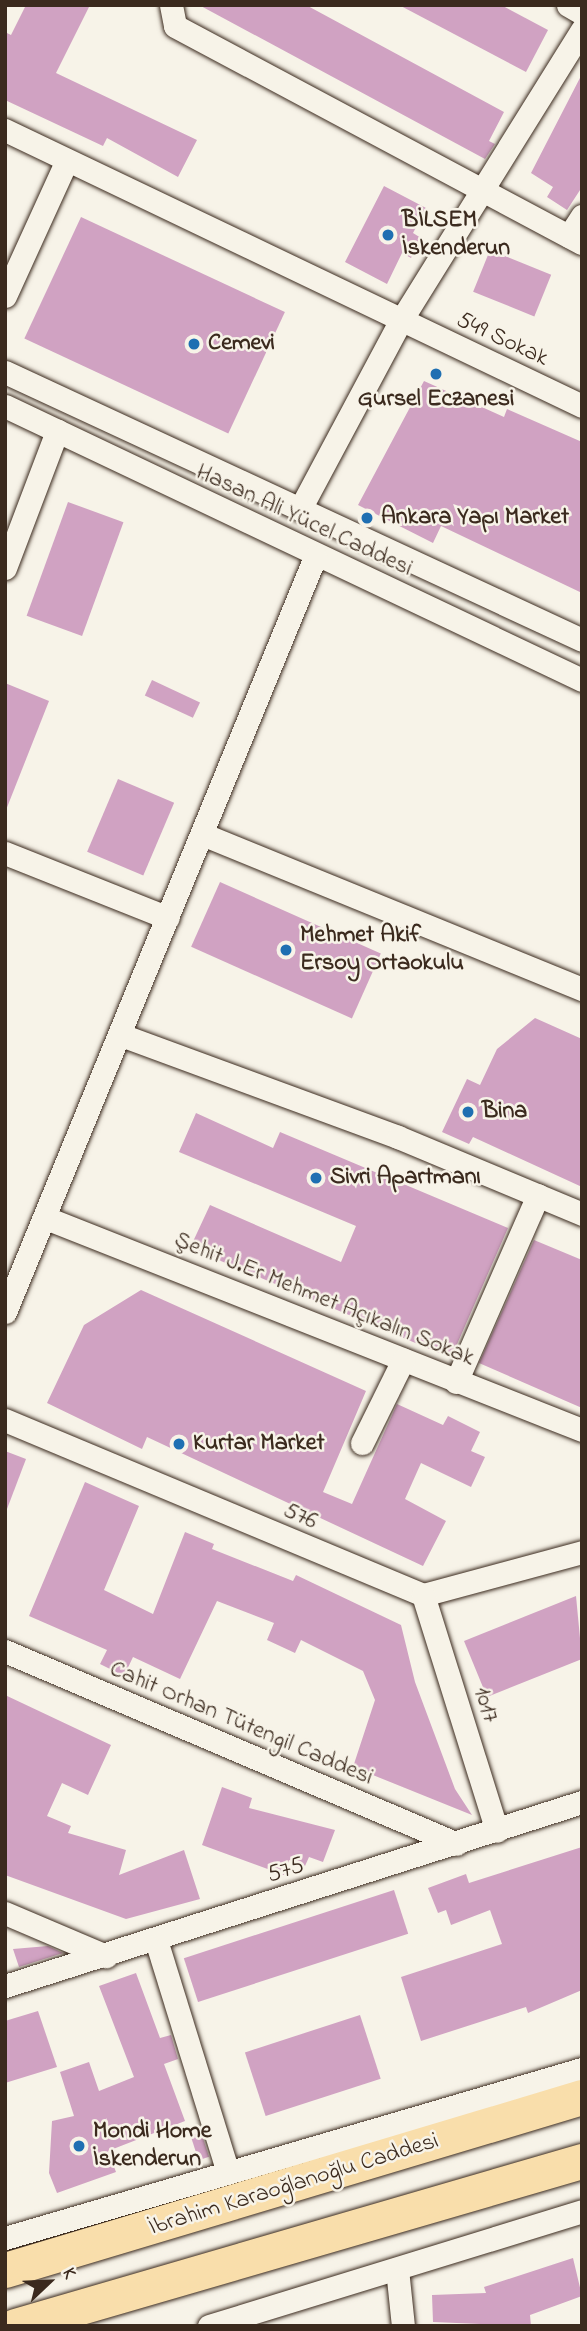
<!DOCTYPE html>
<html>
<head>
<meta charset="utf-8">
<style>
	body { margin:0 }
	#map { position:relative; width:587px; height:2331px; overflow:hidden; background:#f7f3e8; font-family:"Indie Flower",sans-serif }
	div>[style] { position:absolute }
	.building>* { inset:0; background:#d0a2c2; transform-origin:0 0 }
	.roads { filter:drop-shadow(0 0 2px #3b2a1e) drop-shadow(0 0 2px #3b2a1e) }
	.minor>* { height:23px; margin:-11.5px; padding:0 11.5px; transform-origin:11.5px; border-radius:11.5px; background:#f7f3e8 }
	.highway>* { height:35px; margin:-17.5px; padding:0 17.5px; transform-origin:17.5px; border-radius:17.5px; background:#f9deab }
	.dots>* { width:19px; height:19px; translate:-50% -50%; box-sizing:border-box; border:4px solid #f7f3e8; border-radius:50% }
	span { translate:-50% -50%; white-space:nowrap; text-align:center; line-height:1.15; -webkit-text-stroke:5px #f7f3e8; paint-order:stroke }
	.poi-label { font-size:24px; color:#3b2a1e; font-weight:700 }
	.left { translate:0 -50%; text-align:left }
	.street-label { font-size:24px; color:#3b2a1e }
	.frame { position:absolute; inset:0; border:7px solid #3b2a1e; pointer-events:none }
	.north { position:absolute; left:14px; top:2247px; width:70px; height:70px; -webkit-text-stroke:5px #f7f3e8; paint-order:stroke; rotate:67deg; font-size:19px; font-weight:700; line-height:28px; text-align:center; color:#3b2a1e }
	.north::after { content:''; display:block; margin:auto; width:24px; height:32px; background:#3b2a1e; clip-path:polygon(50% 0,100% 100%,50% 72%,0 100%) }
</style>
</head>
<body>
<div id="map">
	<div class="building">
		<i style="clip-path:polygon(26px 5px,90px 5px,56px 73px,197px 140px,178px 177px,107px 138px,103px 146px,5px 100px,5px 32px,11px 35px)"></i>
		<i style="clip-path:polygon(199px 5px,306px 5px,504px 112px,489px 141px,495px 144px,485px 159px)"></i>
		<i style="clip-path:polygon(399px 5px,501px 5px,548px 30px,526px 72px)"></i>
		<i style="clip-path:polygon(582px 74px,582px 187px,567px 210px,547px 197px,553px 187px,531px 173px)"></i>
		<i style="clip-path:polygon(384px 186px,426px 208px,413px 233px,421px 238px,411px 258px,402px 253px,387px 284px,345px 262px)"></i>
		<i style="left:81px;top:217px;width:225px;height:134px;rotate:25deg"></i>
		<i style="left:490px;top:250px;width:66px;height:45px;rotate:22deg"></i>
		<i style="clip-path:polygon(424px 381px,504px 417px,507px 409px,582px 442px,582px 593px,441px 526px,433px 543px,358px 505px)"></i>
		<i style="left:68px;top:502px;width:59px;height:121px;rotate:20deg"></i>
		<i style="left:152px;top:680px;width:53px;height:17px;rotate:25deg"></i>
		<i style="clip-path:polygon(5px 683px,49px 701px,6px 810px,5px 810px)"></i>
		<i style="left:118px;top:779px;width:61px;height:79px;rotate:23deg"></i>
		<i style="left:220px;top:882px;width:176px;height:71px;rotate:24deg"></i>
		<i style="clip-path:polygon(535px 1018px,582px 1039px,582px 1187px,473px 1137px,469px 1144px,442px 1132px,467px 1079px,480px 1085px,497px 1049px)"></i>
		<i style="clip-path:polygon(196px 1113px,273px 1148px,280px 1132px,508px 1228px,451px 1358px,190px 1248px,210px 1205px,341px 1262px,356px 1226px,179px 1152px)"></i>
		<i style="clip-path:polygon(534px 1240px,582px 1260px,582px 1408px,479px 1363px)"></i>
		<i style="clip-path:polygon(141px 1290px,366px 1391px,323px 1492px,352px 1504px,397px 1404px,443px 1425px,448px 1416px,480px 1432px,471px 1451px,485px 1457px,471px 1487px,421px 1463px,405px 1499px,446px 1521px,423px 1566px,147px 1437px,142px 1449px,47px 1403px,84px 1325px)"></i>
		<i style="clip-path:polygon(5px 1451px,26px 1459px,7px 1509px,5px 1509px)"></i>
		<i style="clip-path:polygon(85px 1482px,139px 1506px,104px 1590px,153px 1614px,185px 1532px,214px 1544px,212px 1549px,293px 1581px,296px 1575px,401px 1625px,415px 1682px,455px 1789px,472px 1815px,353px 1767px,375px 1700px,363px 1671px,301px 1640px,295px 1653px,267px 1640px,274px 1623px,217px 1601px,180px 1679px,133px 1657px,124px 1676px,100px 1664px,107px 1650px,29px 1616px)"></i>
		<i style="clip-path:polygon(576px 1596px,582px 1659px,487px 1697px,464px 1641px)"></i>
		<i style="clip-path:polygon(5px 1695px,111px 1745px,88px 1795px,62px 1783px,47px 1816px,71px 1826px,68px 1833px,126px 1850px,119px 1875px,184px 1850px,200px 1899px,126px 1919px,5px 1875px)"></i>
		<i style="clip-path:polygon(222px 1787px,252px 1798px,249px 1808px,335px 1830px,323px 1862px,309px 1857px,305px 1866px,289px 1860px,284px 1875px,202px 1845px)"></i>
		<i style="clip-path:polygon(582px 1847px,582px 1990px,528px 2013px,526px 2007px,421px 2041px,401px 1977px,502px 1944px,490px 1910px,451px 1925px,446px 1910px,438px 1913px,428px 1888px,466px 1874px,469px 1883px)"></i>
		<i style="left:394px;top:1890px;width:46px;height:221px;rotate:72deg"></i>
		<i style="clip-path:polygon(48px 1946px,63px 1953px,19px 1967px,13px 1949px)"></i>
		<i style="clip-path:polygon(136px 1973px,160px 2038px,171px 2035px,178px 2059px,164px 2064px,185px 2121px,108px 2151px,116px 2172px,57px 2193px,49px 2173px,52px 2121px,74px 2116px,60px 2072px,89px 2062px,99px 2091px,134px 2077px,99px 1986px)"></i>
		<i style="clip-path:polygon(38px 2011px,57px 2067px,5px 2083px,5px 2021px)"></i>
		<i style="left:360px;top:2015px;width:67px;height:121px;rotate:72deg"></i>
		<i style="left:201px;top:2132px;width:26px;height:11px;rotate:72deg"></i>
		<i style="clip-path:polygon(573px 2258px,582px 2296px,530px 2315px,531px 2326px,433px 2322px,432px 2295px,486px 2293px,484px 2287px)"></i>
	</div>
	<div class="roads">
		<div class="minor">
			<i style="left:171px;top:5px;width:21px;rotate:79deg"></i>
			<i style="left:175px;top:26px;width:461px;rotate:28.1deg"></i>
			<i style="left:568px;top:5px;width:16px;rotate:30deg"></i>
			<i style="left:5px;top:130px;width:640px;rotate:25.56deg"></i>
			<i style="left:569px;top:236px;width:24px;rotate:-57deg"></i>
			<i style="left:5px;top:296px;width:149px;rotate:-65.5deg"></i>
			<i style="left:5px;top:372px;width:636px;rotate:24.91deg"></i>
			<i style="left:5px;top:406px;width:639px;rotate:25.4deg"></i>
			<i style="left:300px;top:509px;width:212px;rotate:-61.9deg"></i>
			<i style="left:400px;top:322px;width:344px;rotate:-58.1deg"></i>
			<i style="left:5px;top:568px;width:147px;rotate:-69.2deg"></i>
			<i style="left:202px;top:834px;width:410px;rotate:22.2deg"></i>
			<i style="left:5px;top:853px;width:175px;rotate:21.7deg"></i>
			<i style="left:121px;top:1035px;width:295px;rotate:20.2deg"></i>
			<i style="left:398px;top:1137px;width:199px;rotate:22.7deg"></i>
			<i style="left:46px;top:1218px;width:576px;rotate:21.58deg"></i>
			<i style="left:5px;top:1312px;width:816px;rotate:-67.68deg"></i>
			<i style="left:456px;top:1382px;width:204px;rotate:-66.3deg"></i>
			<i style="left:5px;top:1420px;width:453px;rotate:22.7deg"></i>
			<i style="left:423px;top:1595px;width:165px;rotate:-15.1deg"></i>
			<i style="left:362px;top:1443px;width:93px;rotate:-63.7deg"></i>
			<i style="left:423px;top:1595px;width:247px;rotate:72.6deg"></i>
			<i style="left:5px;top:1651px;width:491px;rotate:23.1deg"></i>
			<i style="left:5px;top:1913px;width:110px;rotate:23.1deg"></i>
			<i style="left:156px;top:1940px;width:243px;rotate:72.8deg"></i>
			<i style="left:5px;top:1986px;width:606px;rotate:-17.69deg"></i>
			<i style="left:5px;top:2238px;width:601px;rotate:-16.33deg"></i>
			<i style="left:397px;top:2269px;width:57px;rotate:84deg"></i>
			<i style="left:209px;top:2326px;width:390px;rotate:-17.1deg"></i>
		</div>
		<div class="highway">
			<i style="left:5px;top:2270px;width:602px;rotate:-16.69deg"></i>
			<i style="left:15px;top:2326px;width:591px;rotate:-16.23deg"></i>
		</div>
	</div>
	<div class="dots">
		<i style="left:388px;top:235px;background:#1f6fb2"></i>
		<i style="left:194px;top:344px;background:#1f6fb2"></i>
		<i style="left:436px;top:374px;background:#1f6fb2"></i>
		<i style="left:367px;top:518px;background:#1f6fb2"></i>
		<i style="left:286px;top:950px;background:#1f6fb2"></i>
		<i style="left:468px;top:1112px;background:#1f6fb2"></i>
		<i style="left:316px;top:1178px;background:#1f6fb2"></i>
		<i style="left:179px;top:1444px;background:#1f6fb2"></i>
		<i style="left:79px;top:2146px;background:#1f6fb2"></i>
	</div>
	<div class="poi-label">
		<span class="left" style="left:402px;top:235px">BİLSEM<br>İskenderun</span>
		<span class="left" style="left:208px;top:344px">Cemevi</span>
		<span style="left:436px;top:400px">Gursel Eczanesi</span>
		<span class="left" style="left:381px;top:518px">Ankara Yapı Market</span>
		<span class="left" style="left:300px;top:950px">Mehmet Akif<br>Ersoy Ortaokulu</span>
		<span class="left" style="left:482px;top:1112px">Bina</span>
		<span class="left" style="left:330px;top:1178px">Sivri Apartmanı</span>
		<span class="left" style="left:193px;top:1444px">Kurtar Market</span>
		<span class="left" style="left:93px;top:2146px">Mondi Home<br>İskenderun</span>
	</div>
	<div class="street-label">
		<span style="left:502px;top:340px;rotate:25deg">549 Sokak</span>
		<span style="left:304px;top:521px;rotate:25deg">Hasan Ali Yücel Caddesi</span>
		<span style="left:324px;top:1300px;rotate:22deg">Şehit J.Er Mehmet Açıkalın Sokak</span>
		<span style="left:300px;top:1517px;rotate:23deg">576</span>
		<span style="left:485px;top:1705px;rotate:73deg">1017</span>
		<span style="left:241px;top:1724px;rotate:23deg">Cahit Orhan Tütengil Caddesi</span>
		<span style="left:286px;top:1871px;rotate:-18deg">575</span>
		<span style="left:294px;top:2185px;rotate:-17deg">İbrahim Karaoğlanoğlu Caddesi</span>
	</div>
	<div class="frame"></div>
	<div class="north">K</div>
</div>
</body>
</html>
